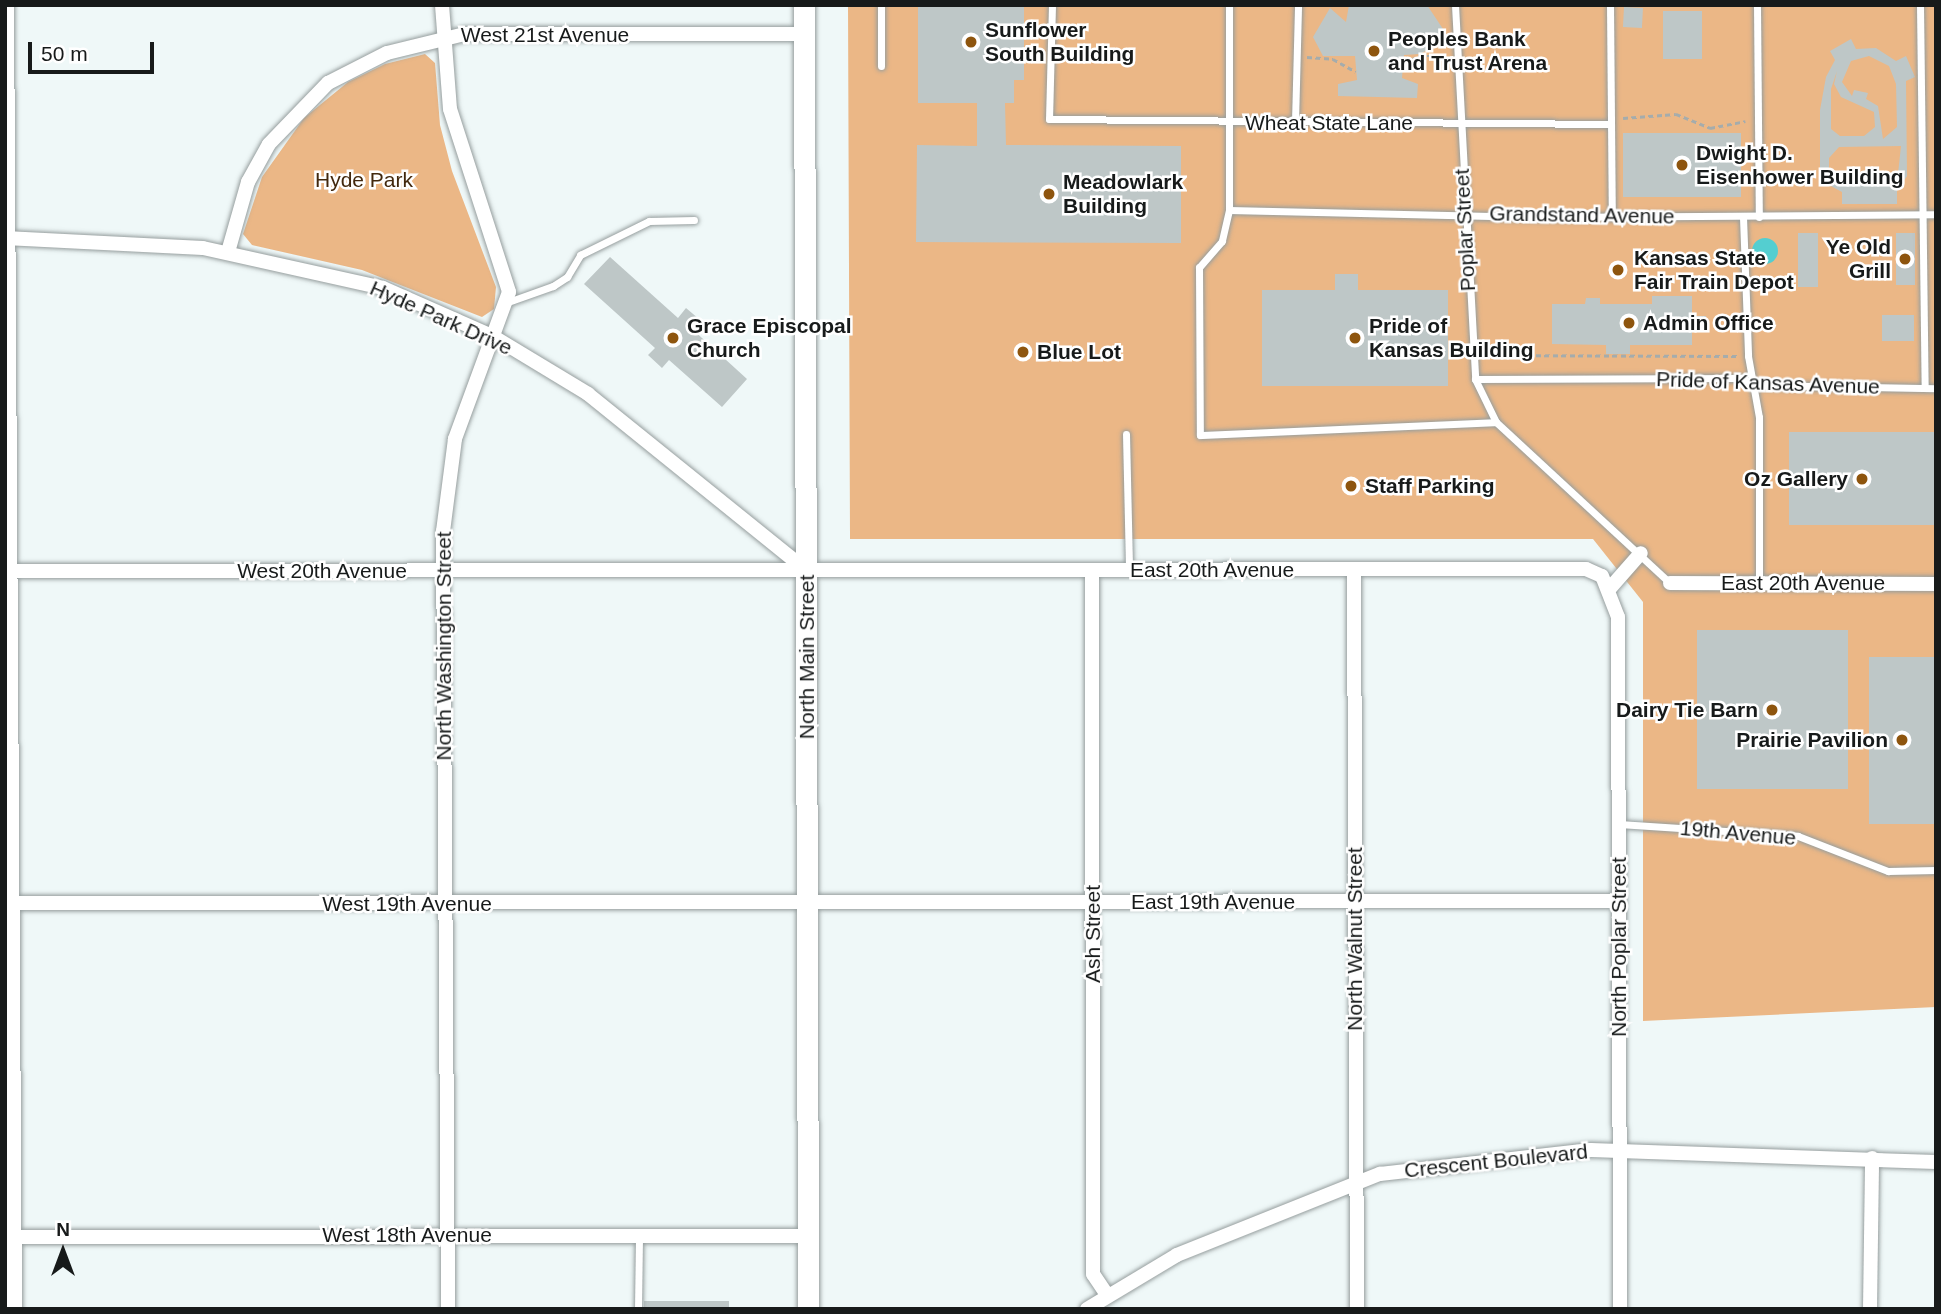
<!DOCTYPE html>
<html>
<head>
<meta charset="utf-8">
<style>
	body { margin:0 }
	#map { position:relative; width:1941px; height:1314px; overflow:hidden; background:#eff8f8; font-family:Helvetica,sans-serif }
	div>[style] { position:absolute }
	.green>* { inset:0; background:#ebb786 }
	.water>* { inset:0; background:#54ced0 }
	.round { border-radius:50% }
	.building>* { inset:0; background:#bec7c7; transform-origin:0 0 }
	.path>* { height:2.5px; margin-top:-1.25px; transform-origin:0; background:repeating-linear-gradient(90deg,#a5acac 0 5px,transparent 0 8.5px) }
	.roads { filter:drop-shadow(0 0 2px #969e9e) drop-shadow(0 0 2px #969e9e) }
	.service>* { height:7px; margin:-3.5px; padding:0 3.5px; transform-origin:3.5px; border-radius:3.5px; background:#fff }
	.minor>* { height:14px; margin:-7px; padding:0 7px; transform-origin:7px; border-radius:7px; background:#fff }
	.tertiary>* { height:18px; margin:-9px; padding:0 9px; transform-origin:9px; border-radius:9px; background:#fff }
	.secondary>* { height:21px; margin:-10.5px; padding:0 10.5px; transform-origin:10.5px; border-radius:10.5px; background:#fff }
	.dots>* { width:19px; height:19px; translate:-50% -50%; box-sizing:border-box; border:4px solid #fff; border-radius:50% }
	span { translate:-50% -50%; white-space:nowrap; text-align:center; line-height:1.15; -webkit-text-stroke:5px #fff; paint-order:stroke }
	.poi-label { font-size:21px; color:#171a1a; font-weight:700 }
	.left { translate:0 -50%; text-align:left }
	.right { translate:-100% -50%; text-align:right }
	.street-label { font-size:21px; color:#171a1a }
	.park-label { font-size:21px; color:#42280d }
	.frame { position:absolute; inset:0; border:7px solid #171a1a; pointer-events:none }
	.north { position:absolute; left:28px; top:1216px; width:70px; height:70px; -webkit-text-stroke:5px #fff; paint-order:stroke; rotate:0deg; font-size:19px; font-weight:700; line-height:28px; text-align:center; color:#171a1a }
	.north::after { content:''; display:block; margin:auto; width:24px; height:32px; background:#171a1a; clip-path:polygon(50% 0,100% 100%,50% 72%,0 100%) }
	.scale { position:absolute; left:28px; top:42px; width:126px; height:32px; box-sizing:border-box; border:4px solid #171a1a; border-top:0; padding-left:9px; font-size:21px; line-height:24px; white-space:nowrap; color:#171a1a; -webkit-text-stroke:5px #fff; paint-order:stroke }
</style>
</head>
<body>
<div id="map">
	<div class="green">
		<i style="clip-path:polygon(848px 5px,1936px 5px,1936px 1007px,1643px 1021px,1643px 602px,1593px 539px,850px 539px)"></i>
		<i style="clip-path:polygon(425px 54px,435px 63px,440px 125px,452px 171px,496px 287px,494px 309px,482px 317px,362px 270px,252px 245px,243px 234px,262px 177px,304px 118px,348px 82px,385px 64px)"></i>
	</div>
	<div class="water">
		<i class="round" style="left:1752px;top:238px;width:26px;height:26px"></i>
	</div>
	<div class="building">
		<i style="clip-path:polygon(918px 5px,1024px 5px,1024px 80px,1014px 80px,1014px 103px,1005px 103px,1006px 145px,1181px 146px,1181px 243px,916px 242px,917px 145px,977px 146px,977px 103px,918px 103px)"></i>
		<i style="clip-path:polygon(1349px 5px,1427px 5px,1449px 38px,1420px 54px,1404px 55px,1402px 78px,1418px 84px,1417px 98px,1338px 96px,1338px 84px,1357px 80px,1355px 56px,1323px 56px,1313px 37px,1330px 8px,1346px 22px)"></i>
		<i style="left:1624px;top:7px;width:19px;height:20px;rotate:3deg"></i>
		<i style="left:1663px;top:11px;width:39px;height:48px"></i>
		<i style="clip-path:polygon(evenodd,1851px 39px,1856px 49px,1876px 48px,1896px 61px,1906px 56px,1915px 77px,1906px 81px,1907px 176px,1897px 191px,1897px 204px,1842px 204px,1842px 192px,1829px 185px,1820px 169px,1820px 110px,1826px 77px,1835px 60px,1830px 51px,1851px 39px,1869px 56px,1889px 66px,1896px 84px,1897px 127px,1883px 139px,1878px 106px,1866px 99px,1868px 93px,1854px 90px,1852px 96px,1842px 82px,1851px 61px,1869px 56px,1851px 39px,1837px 71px,1834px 84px,1841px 97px,1874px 112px,1875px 127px,1864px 136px,1840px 136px,1831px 129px,1831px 89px,1837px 71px,1851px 39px,1901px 146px,1897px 183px,1897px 174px,1842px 174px,1842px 185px,1829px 175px,1829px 158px,1839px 147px,1901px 146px)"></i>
		<i style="left:1623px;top:133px;width:118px;height:64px"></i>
		<i style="left:1798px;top:233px;width:20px;height:54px"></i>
		<i style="left:1896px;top:233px;width:19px;height:52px"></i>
		<i style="clip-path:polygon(610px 257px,678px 318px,686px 308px,699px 319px,691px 328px,747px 379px,722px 407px,669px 360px,662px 368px,648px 355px,655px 348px,584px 284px)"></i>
		<i style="clip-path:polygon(1335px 274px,1358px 274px,1358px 290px,1448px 290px,1448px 386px,1262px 386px,1262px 290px,1335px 290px)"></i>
		<i style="clip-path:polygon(1652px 296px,1692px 296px,1692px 316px,1706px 316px,1706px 331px,1692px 331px,1692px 345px,1630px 345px,1630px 354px,1606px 354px,1606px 345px,1552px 344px,1552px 304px,1585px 304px,1586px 298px,1600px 298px,1600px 304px,1652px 304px)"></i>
		<i style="left:1882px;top:315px;width:32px;height:26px"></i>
		<i style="left:1789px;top:432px;width:147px;height:93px"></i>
		<i style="left:1697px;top:630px;width:151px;height:159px"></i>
		<i style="left:1869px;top:657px;width:67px;height:167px"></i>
		<i style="left:644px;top:1301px;width:85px;height:8px"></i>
	</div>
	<div class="path">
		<i style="left:1307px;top:57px;width:26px;rotate:4deg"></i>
		<i style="left:1333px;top:59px;width:26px;rotate:29deg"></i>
		<i style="left:1403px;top:64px;width:18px;rotate:-27deg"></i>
		<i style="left:1419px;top:56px;width:27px"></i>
		<i style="left:1623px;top:118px;width:53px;rotate:-4.3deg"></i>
		<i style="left:1676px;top:114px;width:37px;rotate:22deg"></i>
		<i style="left:1710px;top:128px;width:36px;rotate:-11deg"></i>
		<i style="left:1485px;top:355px;width:252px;rotate:0.2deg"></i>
	</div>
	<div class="roads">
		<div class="service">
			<i style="left:1052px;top:5px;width:114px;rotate:91.5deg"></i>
			<i style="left:1049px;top:119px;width:560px;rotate:0.51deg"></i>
			<i style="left:1229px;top:5px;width:205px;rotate:90deg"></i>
			<i style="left:1229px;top:210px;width:32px;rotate:103deg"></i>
			<i style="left:1222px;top:241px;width:35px;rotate:131deg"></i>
			<i style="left:1199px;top:267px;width:168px;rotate:89.7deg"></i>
			<i style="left:1200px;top:435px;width:296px;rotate:-2.5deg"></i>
			<i style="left:1455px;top:5px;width:375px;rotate:86.9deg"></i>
			<i style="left:1475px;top:379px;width:48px;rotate:64deg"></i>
			<i style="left:1496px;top:422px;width:237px;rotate:42.8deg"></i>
			<i style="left:1610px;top:5px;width:212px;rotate:89.5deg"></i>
			<i style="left:1757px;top:5px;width:212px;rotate:89.5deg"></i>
			<i style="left:1920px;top:5px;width:383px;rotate:89.3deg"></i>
			<i style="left:881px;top:66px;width:61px;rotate:-90deg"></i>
			<i style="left:1295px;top:122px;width:117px;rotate:-88.5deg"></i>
			<i style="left:1229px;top:210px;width:317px;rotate:1.3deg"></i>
			<i style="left:1546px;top:217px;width:390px;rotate:-0.4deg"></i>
			<i style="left:1743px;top:217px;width:139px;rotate:87.9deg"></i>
			<i style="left:1748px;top:356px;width:62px;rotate:79.8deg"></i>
			<i style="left:1759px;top:417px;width:166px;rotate:90deg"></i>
			<i style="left:508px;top:302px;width:48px;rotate:-19.6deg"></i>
			<i style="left:553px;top:286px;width:17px;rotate:-33deg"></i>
			<i style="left:567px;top:277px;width:26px;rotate:-59deg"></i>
			<i style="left:580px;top:255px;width:77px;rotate:-26.2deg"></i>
			<i style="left:649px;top:221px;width:45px;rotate:-1.3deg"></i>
			<i style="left:1475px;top:379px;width:266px;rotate:-0.2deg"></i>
			<i style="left:1741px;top:378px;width:17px;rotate:25deg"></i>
			<i style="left:1756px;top:385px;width:180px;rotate:1deg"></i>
			<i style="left:1126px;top:434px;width:135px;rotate:88.7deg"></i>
			<i style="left:1619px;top:824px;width:179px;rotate:3.8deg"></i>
			<i style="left:1798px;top:836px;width:97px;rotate:21.3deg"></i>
			<i style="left:1888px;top:871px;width:48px;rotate:-1.2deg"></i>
			<i style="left:638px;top:1309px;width:72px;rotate:-89.2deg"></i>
		</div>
		<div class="minor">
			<i style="left:442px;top:5px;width:104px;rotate:85.6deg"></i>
			<i style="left:450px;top:109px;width:192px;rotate:72.1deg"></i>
			<i style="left:509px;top:292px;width:157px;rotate:110.2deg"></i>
			<i style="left:455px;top:439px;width:93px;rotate:97.4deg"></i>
			<i style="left:443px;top:531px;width:778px;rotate:89.63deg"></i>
			<i style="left:5px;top:238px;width:198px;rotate:2.9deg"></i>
			<i style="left:203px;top:248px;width:184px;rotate:12.5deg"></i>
			<i style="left:383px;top:288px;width:121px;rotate:23.8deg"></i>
			<i style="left:494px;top:337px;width:110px;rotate:31.2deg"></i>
			<i style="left:588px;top:394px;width:282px;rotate:38.9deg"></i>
			<i style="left:228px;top:252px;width:73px;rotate:-74.1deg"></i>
			<i style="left:248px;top:182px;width:43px;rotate:-61.1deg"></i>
			<i style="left:269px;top:144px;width:85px;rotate:-46deg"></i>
			<i style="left:328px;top:83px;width:66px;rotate:-27deg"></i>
			<i style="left:387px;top:53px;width:80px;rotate:-13.7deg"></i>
			<i style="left:465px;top:34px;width:340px"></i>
			<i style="left:1092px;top:570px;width:704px;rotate:89.92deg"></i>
			<i style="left:1093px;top:1274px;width:25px;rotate:56deg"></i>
			<i style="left:1354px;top:570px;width:739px;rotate:89.77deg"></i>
			<i style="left:5px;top:571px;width:1581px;rotate:-0.07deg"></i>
			<i style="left:1586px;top:569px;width:17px;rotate:24deg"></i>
			<i style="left:1602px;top:576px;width:44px;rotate:68.7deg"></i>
			<i style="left:1618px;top:617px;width:692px;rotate:89.83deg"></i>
			<i style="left:1670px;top:583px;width:266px;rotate:0.2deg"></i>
			<i style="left:1611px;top:587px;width:45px;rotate:-48.6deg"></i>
			<i style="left:5px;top:903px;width:1614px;rotate:-0.07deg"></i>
			<i style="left:5px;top:1237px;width:803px;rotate:-0.07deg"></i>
			<i style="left:1087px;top:1309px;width:105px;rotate:-31deg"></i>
			<i style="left:1177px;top:1255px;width:219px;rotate:-21.8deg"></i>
			<i style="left:1380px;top:1174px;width:212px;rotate:-6.5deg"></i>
			<i style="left:1591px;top:1150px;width:345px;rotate:2deg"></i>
			<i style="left:1870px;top:1309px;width:151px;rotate:-89.2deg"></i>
		</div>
		<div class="tertiary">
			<i style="left:5px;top:5px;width:1304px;rotate:89.65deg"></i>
		</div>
		<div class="secondary">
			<i style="left:804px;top:5px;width:1304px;rotate:89.82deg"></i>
		</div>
	</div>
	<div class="dots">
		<i style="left:971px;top:42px;background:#8e550e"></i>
		<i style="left:1374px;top:51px;background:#8e550e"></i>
		<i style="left:1682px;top:165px;background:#8e550e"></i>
		<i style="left:1049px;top:194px;background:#8e550e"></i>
		<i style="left:1905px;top:259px;background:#8e550e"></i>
		<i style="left:1618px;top:270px;background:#8e550e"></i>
		<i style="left:1629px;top:323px;background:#8e550e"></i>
		<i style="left:673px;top:338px;background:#8e550e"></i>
		<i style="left:1355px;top:338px;background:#8e550e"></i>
		<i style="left:1023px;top:352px;background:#8e550e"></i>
		<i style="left:1862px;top:479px;background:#8e550e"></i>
		<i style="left:1351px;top:486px;background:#8e550e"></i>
		<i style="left:1772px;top:710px;background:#8e550e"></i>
		<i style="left:1902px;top:740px;background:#8e550e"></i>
	</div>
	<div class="poi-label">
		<span class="left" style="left:985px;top:42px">Sunflower<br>South Building</span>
		<span class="left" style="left:1388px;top:51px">Peoples Bank<br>and Trust Arena</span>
		<span class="left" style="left:1696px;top:165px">Dwight D.<br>Eisenhower Building</span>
		<span class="left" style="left:1063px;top:194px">Meadowlark<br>Building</span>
		<span class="right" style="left:1891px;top:259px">Ye Old<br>Grill</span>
		<span class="left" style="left:1634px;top:270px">Kansas State<br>Fair Train Depot</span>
		<span class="left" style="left:1643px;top:323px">Admin Office</span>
		<span class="left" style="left:687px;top:338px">Grace Episcopal<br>Church</span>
		<span class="left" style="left:1369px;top:338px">Pride of<br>Kansas Building</span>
		<span class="left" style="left:1037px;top:352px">Blue Lot</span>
		<span class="right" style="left:1848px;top:479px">Oz Gallery</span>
		<span class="left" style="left:1365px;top:486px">Staff Parking</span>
		<span class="right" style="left:1758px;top:710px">Dairy Tie Barn</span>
		<span class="right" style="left:1888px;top:740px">Prairie Pavilion</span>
	</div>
	<div class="street-label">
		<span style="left:545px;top:35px">West 21st Avenue</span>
		<span style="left:1329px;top:123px">Wheat State Lane</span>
		<span style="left:1582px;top:215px;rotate:1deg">Grandstand Avenue</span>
		<span style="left:1465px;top:230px;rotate:-93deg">Poplar Street</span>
		<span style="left:441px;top:318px;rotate:24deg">Hyde Park Drive</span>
		<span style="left:1768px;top:383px;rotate:2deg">Pride of Kansas Avenue</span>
		<span style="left:1212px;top:570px">East 20th Avenue</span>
		<span style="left:322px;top:571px">West 20th Avenue</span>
		<span style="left:1803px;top:583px">East 20th Avenue</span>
		<span style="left:444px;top:646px;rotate:-90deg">North Washington Street</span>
		<span style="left:807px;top:657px;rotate:-90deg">North Main Street</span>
		<span style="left:1738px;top:833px;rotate:5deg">19th Avenue</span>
		<span style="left:1213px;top:902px">East 19th Avenue</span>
		<span style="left:407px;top:904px">West 19th Avenue</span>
		<span style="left:1093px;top:934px;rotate:-90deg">Ash Street</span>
		<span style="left:1355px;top:939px;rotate:-90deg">North Walnut Street</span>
		<span style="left:1619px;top:947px;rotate:-90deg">North Poplar Street</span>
		<span style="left:1496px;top:1161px;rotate:-6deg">Crescent Boulevard</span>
		<span style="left:407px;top:1235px">West 18th Avenue</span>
	</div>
	<div class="park-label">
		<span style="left:364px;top:180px">Hyde Park</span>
	</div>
	<div class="frame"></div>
	<div class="north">N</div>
	<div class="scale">50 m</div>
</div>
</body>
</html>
